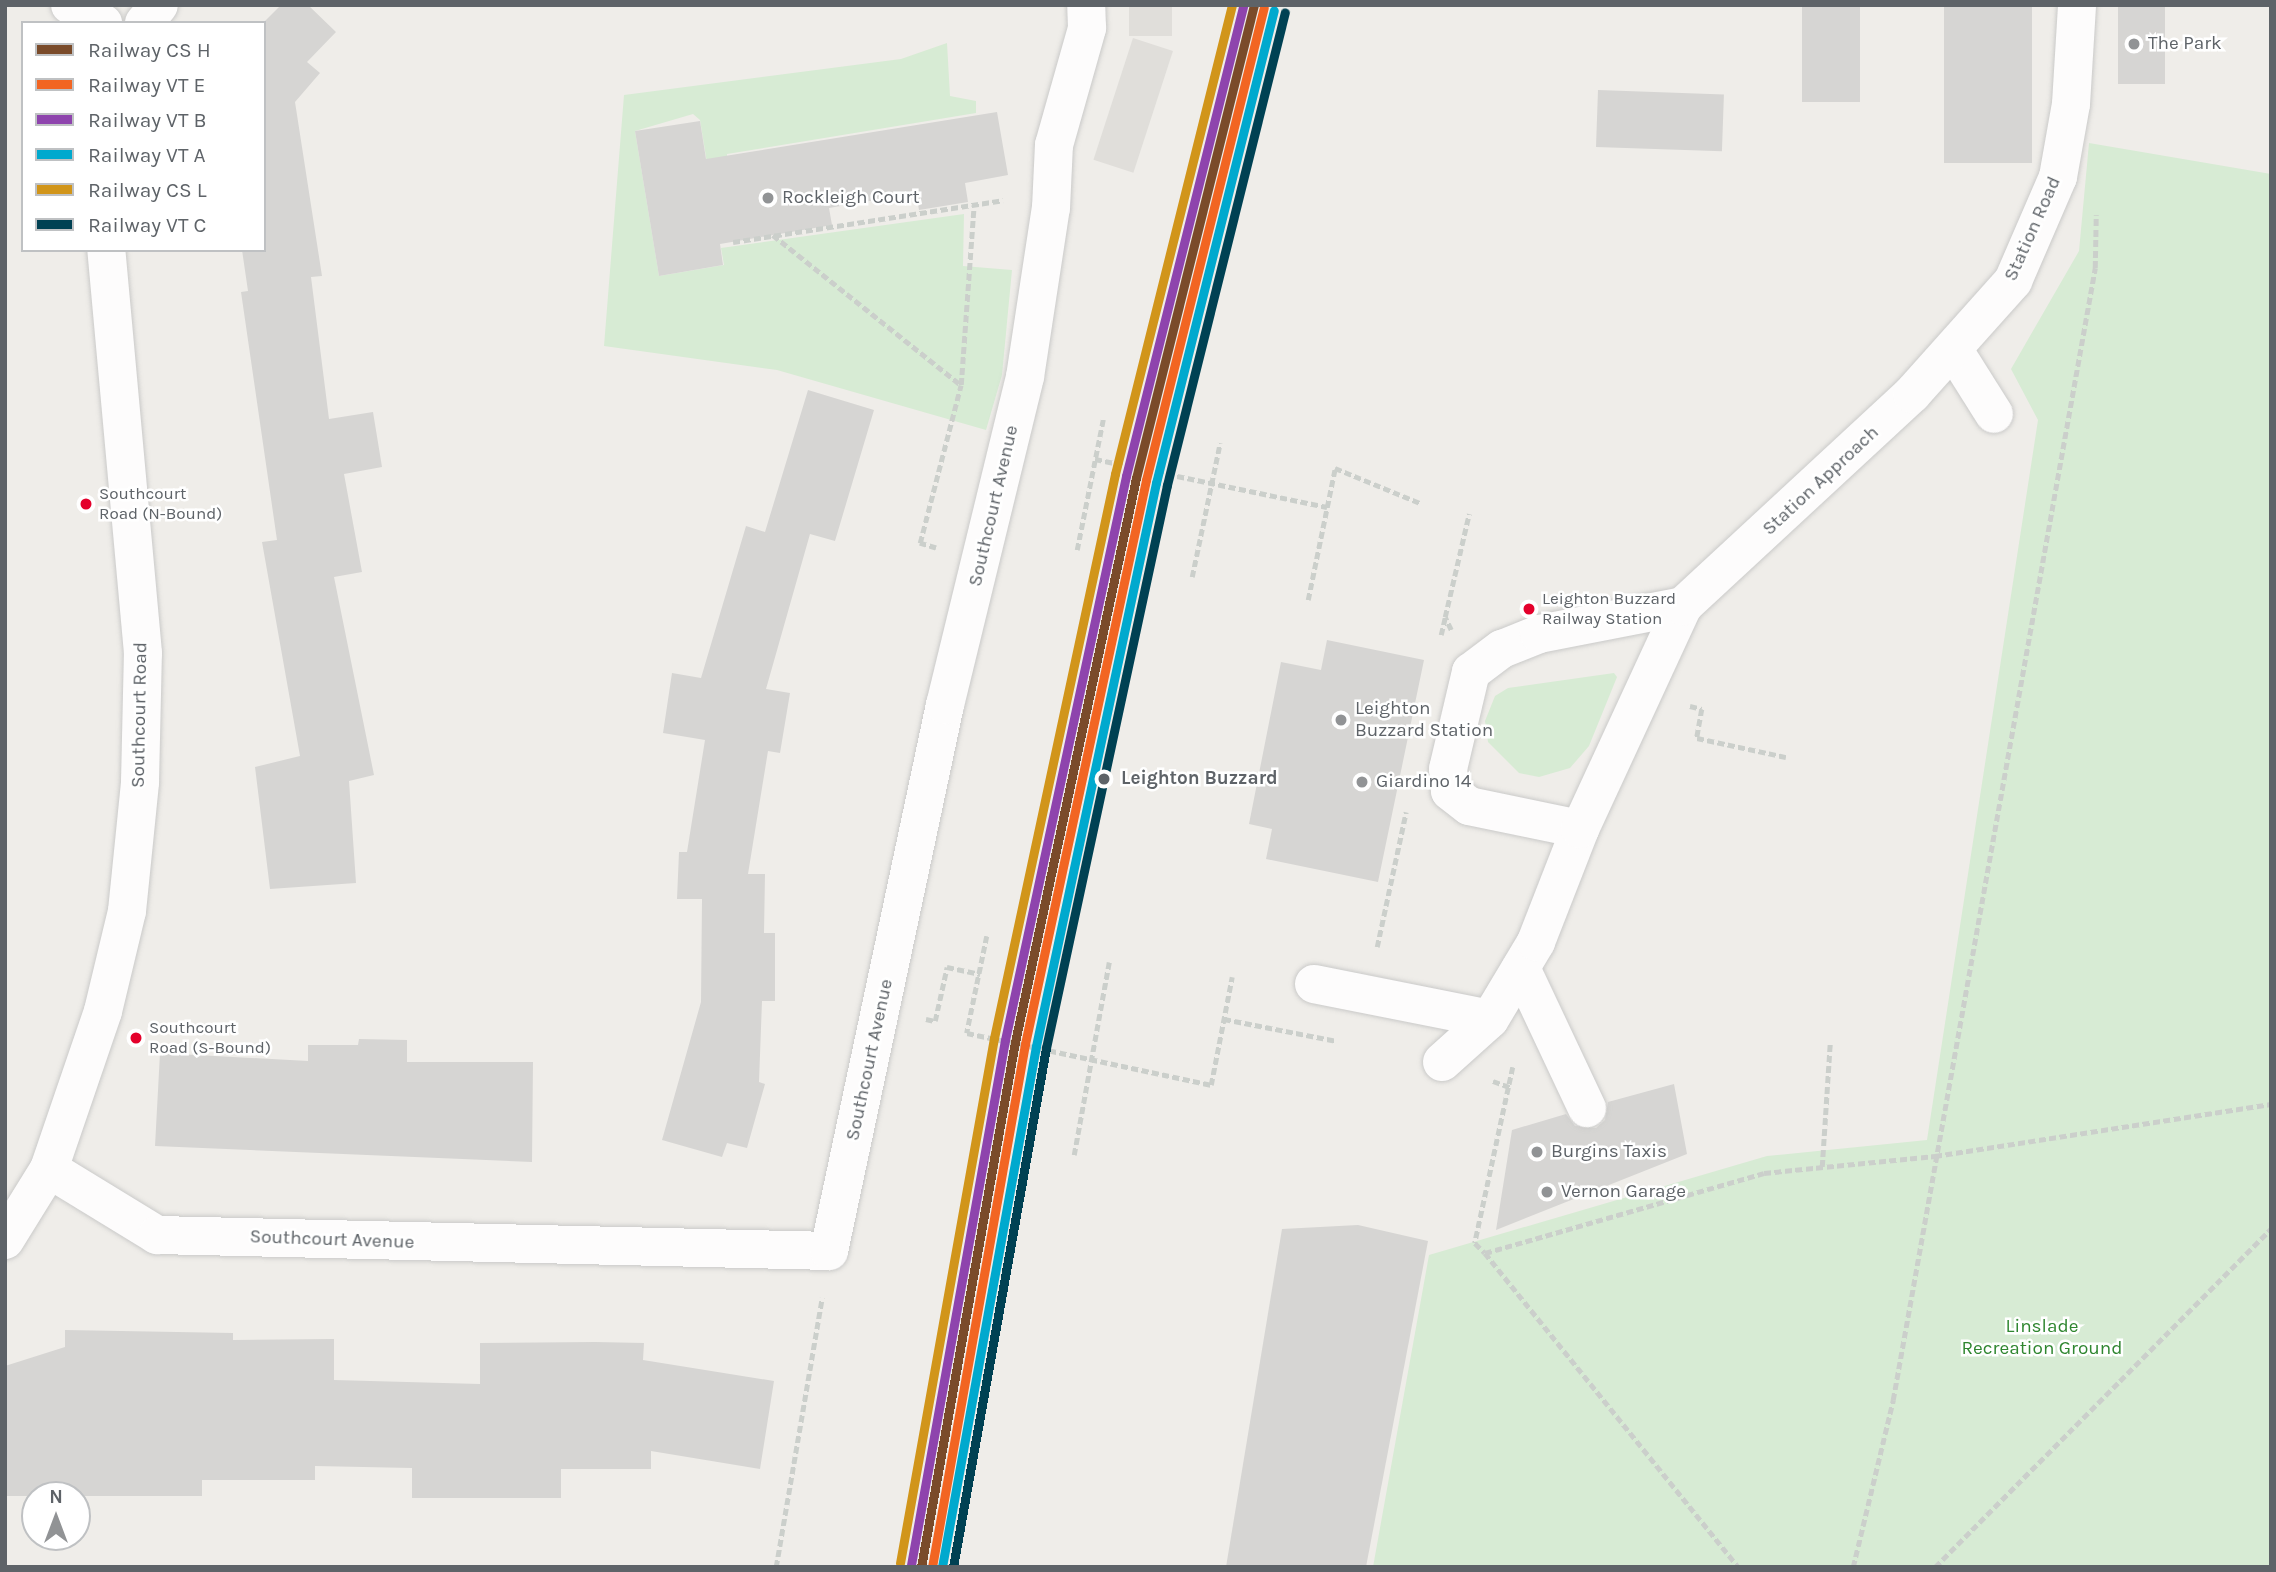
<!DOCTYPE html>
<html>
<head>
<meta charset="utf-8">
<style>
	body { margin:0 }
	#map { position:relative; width:2276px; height:1572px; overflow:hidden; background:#efede9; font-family:Karla,sans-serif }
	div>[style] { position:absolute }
	.industrial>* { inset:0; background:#e0deda; transform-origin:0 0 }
	.green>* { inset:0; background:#d7ebd4 }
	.building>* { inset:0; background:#d6d5d3; transform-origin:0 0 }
	.path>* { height:4.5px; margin-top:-2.25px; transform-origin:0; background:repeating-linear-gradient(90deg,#cbcfcb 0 7px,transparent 0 10.5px) }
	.roads { filter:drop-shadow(0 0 2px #cacac9) drop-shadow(0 0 2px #cacac9) }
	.minor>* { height:38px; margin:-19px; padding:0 19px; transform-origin:19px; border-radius:19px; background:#fdfcfc }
	.rail-1>* { height:9px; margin:-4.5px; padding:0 4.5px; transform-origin:4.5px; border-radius:4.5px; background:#7a4b2a }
	.rail-2>* { height:9px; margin:-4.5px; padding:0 4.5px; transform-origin:4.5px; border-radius:4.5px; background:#f26522 }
	.rail-3>* { height:9px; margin:-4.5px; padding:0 4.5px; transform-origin:4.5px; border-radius:4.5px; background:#8e44ad }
	.rail-4>* { height:9px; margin:-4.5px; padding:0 4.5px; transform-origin:4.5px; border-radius:4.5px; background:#00a9ce }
	.rail-5>* { height:9px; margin:-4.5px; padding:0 4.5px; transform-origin:4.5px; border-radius:4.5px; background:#d1951a }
	.rail-6>* { height:9px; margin:-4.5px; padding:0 4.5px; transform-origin:4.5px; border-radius:4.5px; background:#004153 }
	.dots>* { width:19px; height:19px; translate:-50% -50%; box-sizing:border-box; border:4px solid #fff; border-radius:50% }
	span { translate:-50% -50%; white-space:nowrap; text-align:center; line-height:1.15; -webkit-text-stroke:5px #fff; paint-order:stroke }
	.bus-label { font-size:17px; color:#5e6368 }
	.left { translate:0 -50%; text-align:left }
	.poi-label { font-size:19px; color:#5e6368 }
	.street-label { font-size:19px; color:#5e6368 }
	.stop-label { font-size:19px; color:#5e6368; font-weight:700 }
	.park-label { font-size:19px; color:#2f8630 }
	.frame { position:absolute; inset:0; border:7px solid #5e6368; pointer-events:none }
	.legend { position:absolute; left:21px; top:21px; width:245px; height:231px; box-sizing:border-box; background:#fff; border:2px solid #bfc1c3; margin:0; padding:9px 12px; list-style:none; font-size:21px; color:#5e6368 }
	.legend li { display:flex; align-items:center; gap:14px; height:35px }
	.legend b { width:35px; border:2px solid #bfc1c3 }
	.north { position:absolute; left:21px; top:1481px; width:70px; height:70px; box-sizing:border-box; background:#fff; border:2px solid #bfc1c3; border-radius:50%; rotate:0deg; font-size:19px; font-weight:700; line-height:28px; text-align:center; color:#5e6368 }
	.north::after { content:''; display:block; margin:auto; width:24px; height:32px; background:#919395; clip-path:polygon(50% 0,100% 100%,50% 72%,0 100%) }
</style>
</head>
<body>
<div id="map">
	<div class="industrial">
		<i style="left:1129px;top:5px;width:43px;height:31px"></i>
		<i style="left:1133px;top:38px;width:42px;height:128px;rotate:18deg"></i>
	</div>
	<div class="green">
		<i style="clip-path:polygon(947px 43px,950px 96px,976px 101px,976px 113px,727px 154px,727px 160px,707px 163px,700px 120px,693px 114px,635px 131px,659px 276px,724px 265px,721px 248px,964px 214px,963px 266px,1012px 270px,1002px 375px,986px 430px,777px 370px,604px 346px,624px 95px,901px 59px)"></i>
		<i style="clip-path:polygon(2089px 143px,2271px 174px,2271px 1567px,1373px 1567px,1429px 1255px,1767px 1156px,1927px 1140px,2038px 420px,2011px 369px,2079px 251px)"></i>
		<i style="clip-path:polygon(1614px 673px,1617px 677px,1589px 746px,1570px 768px,1539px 777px,1519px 773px,1488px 742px,1485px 721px,1495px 696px,1508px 688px)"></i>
	</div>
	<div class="building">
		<i style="clip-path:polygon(281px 5px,308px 5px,336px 32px,307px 62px,320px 73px,295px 102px,322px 276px,311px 277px,329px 419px,373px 412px,382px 467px,344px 474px,362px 572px,334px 577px,374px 775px,349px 781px,356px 883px,270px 889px,255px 767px,300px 756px,262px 542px,277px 540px,241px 292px,248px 291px,242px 250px,264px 250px,264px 22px)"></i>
		<i style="left:1802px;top:5px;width:58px;height:97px"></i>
		<i style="left:1944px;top:5px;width:88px;height:158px"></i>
		<i style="left:2118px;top:5px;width:47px;height:79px"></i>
		<i style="left:1598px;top:90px;width:126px;height:57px;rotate:2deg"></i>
		<i style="clip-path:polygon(997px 112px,1008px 175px,965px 183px,968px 202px,919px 210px,916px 193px,829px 208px,832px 225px,720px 244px,723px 265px,659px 276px,635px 131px,700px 121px,706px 159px)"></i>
		<i style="clip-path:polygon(808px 390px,874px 410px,835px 541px,810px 534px,766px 689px,790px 693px,780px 753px,768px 751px,748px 874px,765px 874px,764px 933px,775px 933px,775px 1001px,762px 1001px,759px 1082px,765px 1084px,747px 1148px,727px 1143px,722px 1157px,662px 1140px,701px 1002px,702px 899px,677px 899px,679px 852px,687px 852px,705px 740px,663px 733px,672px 673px,701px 678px,746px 526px,765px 532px)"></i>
		<i style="clip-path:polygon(1327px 640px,1424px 660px,1378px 882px,1266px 859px,1272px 829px,1249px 824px,1281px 662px,1321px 670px)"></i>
		<i style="clip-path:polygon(359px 1039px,407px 1040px,407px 1062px,533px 1062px,532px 1162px,155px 1146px,160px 1053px,308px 1061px,308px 1045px,358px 1045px)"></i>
		<i style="clip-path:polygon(1674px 1084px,1687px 1154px,1496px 1230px,1512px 1130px,1566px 1114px,1575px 1126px,1596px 1128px,1605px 1120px,1608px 1102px)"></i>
		<i style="clip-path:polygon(1358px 1225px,1428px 1241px,1366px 1567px,1226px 1567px,1282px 1229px)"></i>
		<i style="clip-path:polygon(65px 1330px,233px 1333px,233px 1340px,334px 1339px,334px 1380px,480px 1384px,480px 1343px,595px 1342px,644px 1343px,643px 1360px,774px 1381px,760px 1469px,651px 1451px,651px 1469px,561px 1469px,561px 1498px,412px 1498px,412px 1468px,315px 1466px,315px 1480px,202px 1480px,202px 1496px,5px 1496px,5px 1366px,65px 1347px)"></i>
	</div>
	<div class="path">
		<i style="left:773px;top:235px;width:241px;rotate:38.6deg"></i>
		<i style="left:961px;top:385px;width:181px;rotate:-85.9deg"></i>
		<i style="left:733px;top:242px;width:273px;rotate:-8.8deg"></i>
		<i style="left:1095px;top:459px;width:237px;rotate:11.7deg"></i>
		<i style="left:936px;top:548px;width:17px;rotate:-163deg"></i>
		<i style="left:920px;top:543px;width:163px;rotate:-75.5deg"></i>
		<i style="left:1077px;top:550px;width:133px;rotate:-78.7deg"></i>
		<i style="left:1192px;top:577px;width:137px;rotate:-78.2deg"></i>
		<i style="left:1308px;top:600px;width:135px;rotate:-78.4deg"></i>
		<i style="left:1335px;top:468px;width:92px;rotate:22.4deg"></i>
		<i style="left:1451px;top:630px;width:14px;rotate:-115deg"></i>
		<i style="left:1445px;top:617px;width:106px;rotate:-76.9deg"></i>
		<i style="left:1441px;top:635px;width:18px;rotate:-77deg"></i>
		<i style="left:1690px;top:706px;width:12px;rotate:14deg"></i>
		<i style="left:1702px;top:709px;width:29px;rotate:100deg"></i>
		<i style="left:1697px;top:738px;width:91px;rotate:12.1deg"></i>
		<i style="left:987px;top:936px;width:99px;rotate:101.7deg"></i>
		<i style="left:967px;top:1033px;width:249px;rotate:12deg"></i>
		<i style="left:1211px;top:1085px;width:110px;rotate:-79deg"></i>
		<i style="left:1377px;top:947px;width:138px;rotate:-77.9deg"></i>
		<i style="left:926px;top:1019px;width:9px;rotate:13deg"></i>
		<i style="left:935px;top:1021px;width:55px;rotate:-77.5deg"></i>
		<i style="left:947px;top:967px;width:34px;rotate:12deg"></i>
		<i style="left:1224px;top:1019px;width:115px;rotate:11deg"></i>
		<i style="left:1513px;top:1067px;width:180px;rotate:102.2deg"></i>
		<i style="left:1475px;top:1243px;width:14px;rotate:45deg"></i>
		<i style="left:1485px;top:1253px;width:290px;rotate:-16deg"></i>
		<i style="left:1764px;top:1173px;width:172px;rotate:-5.7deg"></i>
		<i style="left:1935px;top:1156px;width:340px;rotate:-8.8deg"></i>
		<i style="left:1493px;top:1081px;width:20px;rotate:20deg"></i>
		<i style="left:1074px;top:1155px;width:196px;rotate:-79.7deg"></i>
		<i style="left:1822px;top:1167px;width:123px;rotate:-86.3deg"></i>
		<i style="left:1485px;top:1253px;width:403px;rotate:51.1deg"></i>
		<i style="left:776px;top:1567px;width:273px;rotate:-80.3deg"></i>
		<i style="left:1853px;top:1567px;width:172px;rotate:-76.5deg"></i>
		<i style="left:1893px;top:1400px;width:1150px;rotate:-79.88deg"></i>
		<i style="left:2095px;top:268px;width:53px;rotate:-88.9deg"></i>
		<i style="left:1935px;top:1567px;width:477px;rotate:-45.2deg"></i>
	</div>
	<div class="roads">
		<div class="minor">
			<i style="left:70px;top:5px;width:38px;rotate:29deg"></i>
			<i style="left:144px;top:23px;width:23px;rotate:-50deg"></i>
			<i style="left:1955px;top:352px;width:73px;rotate:57.8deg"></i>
			<i style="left:1580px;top:829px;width:113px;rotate:-168.3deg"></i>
			<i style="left:1469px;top:806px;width:24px;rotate:-142deg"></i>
			<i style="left:1450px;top:791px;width:22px;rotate:-95deg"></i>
			<i style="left:1448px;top:769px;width:100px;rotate:-76.7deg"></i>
			<i style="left:1471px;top:672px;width:39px;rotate:-37deg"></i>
			<i style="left:1502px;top:649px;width:40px;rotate:-22deg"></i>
			<i style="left:1539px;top:634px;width:147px;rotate:-11deg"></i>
			<i style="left:1521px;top:968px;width:155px;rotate:64.8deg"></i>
			<i style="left:1314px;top:984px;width:179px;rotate:11.2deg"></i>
			<i style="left:1442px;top:1062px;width:64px;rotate:-41.9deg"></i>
			<i style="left:1490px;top:1019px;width:90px;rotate:-59.1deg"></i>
			<i style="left:1536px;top:942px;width:121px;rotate:-68.7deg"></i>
			<i style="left:1580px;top:829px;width:246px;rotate:-65.2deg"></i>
			<i style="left:1683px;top:606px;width:312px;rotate:-42.8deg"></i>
			<i style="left:1912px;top:394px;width:152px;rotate:-48.2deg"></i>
			<i style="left:2013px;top:281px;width:113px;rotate:-66.6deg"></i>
			<i style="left:2058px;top:177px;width:74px;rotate:-79.9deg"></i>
			<i style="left:2071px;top:104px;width:99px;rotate:-86.5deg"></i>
			<i style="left:49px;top:1169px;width:127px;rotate:31.4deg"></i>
			<i style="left:157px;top:1235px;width:672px;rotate:1.36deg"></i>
			<i style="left:829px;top:1251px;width:558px;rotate:-78.01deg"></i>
			<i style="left:945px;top:705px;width:338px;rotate:-76.3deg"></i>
			<i style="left:1025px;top:377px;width:171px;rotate:-81.3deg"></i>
			<i style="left:1051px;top:208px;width:63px;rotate:-87.3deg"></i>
			<i style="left:1054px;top:145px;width:122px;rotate:-74.2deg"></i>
			<i style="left:1087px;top:28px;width:23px;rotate:-92deg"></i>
			<i style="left:5px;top:1240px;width:84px;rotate:-58.2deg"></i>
			<i style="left:49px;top:1169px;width:167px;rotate:-71.1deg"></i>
			<i style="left:103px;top:1011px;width:103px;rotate:-76.5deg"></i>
			<i style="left:127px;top:911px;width:130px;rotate:-84.2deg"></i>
			<i style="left:140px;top:782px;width:129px;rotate:-88.7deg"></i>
			<i style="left:143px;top:653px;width:405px;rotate:-95.2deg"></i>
		</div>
	</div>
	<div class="rail-1">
		<i style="left:921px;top:1567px;width:533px;rotate:-79.85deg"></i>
		<i style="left:1015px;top:1042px;width:577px;rotate:-77.89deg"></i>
		<i style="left:1136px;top:478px;width:487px;rotate:-76deg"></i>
	</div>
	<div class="rail-2">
		<i style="left:932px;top:1567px;width:531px;rotate:-79.92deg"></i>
		<i style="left:1025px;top:1044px;width:577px;rotate:-77.89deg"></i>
		<i style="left:1146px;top:480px;width:487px;rotate:-76deg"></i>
	</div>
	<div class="rail-3">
		<i style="left:911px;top:1565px;width:533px;rotate:-79.85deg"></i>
		<i style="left:1005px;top:1040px;width:577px;rotate:-77.89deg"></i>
		<i style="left:1126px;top:476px;width:485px;rotate:-76deg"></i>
	</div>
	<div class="rail-4">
		<i style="left:942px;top:1567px;width:529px;rotate:-79.77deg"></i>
		<i style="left:1036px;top:1046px;width:576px;rotate:-77.97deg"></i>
		<i style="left:1156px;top:483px;width:487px;rotate:-76deg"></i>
	</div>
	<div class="rail-5">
		<i style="left:900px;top:1563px;width:533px;rotate:-79.85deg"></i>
		<i style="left:994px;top:1038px;width:577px;rotate:-77.89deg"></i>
		<i style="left:1115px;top:474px;width:483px;rotate:-76deg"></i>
	</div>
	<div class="rail-6">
		<i style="left:953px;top:1567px;width:527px;rotate:-79.84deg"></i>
		<i style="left:1046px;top:1048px;width:576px;rotate:-77.87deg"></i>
		<i style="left:1167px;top:485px;width:487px;rotate:-76deg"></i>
	</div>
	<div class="dots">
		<i style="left:2134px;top:44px;background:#919395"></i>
		<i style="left:768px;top:198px;background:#919395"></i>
		<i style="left:86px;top:504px;background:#e4002b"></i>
		<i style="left:1529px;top:609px;background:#e4002b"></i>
		<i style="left:1341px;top:720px;background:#919395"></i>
		<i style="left:1104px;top:779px;background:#5e6368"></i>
		<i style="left:1362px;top:782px;background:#919395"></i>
		<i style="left:136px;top:1038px;background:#e4002b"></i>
		<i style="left:1537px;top:1152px;background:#919395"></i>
		<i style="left:1547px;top:1192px;background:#919395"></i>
	</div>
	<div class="bus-label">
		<span class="left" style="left:99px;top:504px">Southcourt<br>Road (N-Bound)</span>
		<span class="left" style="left:1542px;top:609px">Leighton Buzzard<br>Railway Station</span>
		<span class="left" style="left:149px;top:1038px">Southcourt<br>Road (S-Bound)</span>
	</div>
	<div class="poi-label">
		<span class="left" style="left:2148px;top:44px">The Park</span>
		<span class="left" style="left:782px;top:198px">Rockleigh Court</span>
		<span class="left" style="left:1355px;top:720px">Leighton<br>Buzzard Station</span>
		<span class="left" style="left:1376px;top:782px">Giardino 14</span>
		<span class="left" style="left:1551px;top:1152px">Burgins Taxis</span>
		<span class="left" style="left:1561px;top:1192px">Vernon Garage</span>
	</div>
	<div class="street-label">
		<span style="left:2033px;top:229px;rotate:-66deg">Station Road</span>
		<span style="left:1821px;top:481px;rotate:-43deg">Station Approach</span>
		<span style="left:994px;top:506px;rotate:-77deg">Southcourt Avenue</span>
		<span style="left:140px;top:715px;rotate:-89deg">Southcourt Road</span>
		<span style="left:870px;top:1060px;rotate:-78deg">Southcourt Avenue</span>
		<span style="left:332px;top:1240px;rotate:2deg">Southcourt Avenue</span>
	</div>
	<div class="stop-label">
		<span class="left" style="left:1121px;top:779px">Leighton Buzzard</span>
	</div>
	<div class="park-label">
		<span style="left:2042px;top:1338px">Linslade<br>Recreation Ground</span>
	</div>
	<div class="frame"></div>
	<ul class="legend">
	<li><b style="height:9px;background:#7a4b2a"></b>Railway CS H</li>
	<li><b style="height:9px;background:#f26522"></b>Railway VT E</li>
	<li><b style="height:9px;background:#8e44ad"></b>Railway VT B</li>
	<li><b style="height:9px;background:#00a9ce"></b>Railway VT A</li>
	<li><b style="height:9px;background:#d1951a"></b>Railway CS L</li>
	<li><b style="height:9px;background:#004153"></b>Railway VT C</li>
	</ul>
	<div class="north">N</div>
</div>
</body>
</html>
